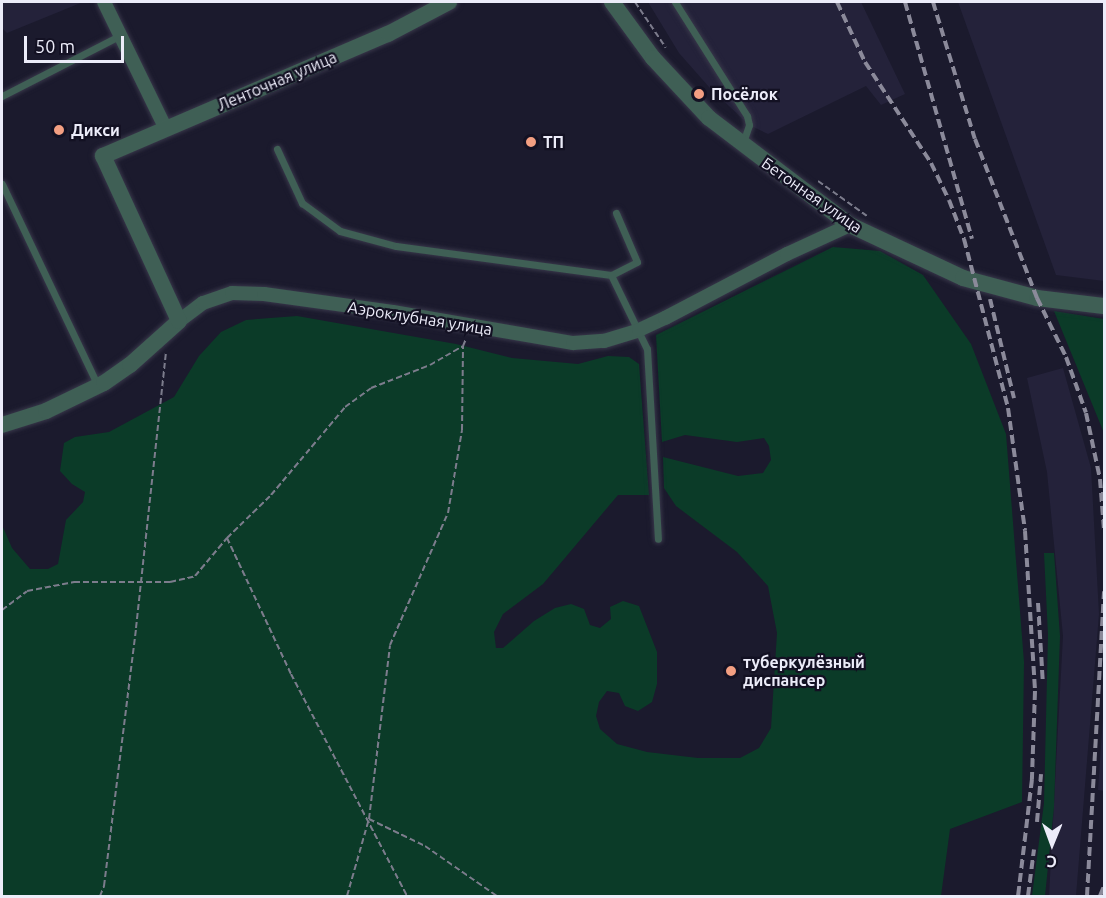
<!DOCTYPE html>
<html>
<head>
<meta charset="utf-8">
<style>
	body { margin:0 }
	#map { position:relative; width:1106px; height:898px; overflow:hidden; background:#1b1a2d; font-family:Ubuntu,sans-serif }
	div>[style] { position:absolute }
	.built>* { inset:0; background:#24223a }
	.green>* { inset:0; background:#0b3b28 }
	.path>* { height:2px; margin-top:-1px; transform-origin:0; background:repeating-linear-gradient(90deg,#7c7c8c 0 6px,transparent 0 9px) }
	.roads { filter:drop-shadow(0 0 2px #38374a) drop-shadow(0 0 2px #38374a) }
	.service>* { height:7px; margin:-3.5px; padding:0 3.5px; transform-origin:3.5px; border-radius:3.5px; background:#3f5f55 }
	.minor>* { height:14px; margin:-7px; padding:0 7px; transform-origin:7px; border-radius:7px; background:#3f5f55 }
	.tertiary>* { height:16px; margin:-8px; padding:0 8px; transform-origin:8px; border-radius:8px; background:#3f5f55 }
	.rail>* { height:4px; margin-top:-2px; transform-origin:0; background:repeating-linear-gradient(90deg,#8b8a9a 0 9px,transparent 0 13.5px) }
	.dots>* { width:16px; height:16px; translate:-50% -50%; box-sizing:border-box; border:3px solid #131123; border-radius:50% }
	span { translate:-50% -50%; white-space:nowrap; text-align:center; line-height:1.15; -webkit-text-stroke:4.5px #131123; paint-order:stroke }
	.street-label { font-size:16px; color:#ececf9 }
	.poi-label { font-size:16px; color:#ececf9; font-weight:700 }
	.left { translate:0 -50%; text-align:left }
	.frame { position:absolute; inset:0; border:3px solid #ececf9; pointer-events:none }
	.north { position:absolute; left:1022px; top:814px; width:60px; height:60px; -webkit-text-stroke:4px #131123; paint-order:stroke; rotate:181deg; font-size:16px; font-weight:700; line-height:24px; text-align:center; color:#ececf9 }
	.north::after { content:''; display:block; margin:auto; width:21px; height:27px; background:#ececf9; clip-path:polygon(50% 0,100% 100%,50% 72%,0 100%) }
	.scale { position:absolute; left:24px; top:36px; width:100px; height:27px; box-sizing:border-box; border:3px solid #ececf9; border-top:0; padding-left:8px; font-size:18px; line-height:21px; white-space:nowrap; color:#ececf9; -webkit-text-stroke:4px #131123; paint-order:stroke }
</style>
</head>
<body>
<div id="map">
	<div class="built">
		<i style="clip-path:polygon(2px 2px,83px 2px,7px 33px,2px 28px)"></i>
		<i style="clip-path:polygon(648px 2px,861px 2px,905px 94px,881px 105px,866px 86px,768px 134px,749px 125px,709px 87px,679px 53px)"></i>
		<i style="clip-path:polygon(958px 2px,1104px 2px,1104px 281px,1056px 275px)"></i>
		<i style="clip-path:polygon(1063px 368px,1091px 468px,1099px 614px,1076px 896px,1049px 896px,1063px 636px,1047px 472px,1027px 378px)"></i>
		<i style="clip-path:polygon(1104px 702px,1104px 791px,1098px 790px)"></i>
	</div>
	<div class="green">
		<i style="clip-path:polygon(833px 247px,880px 251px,923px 275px,971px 344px,1006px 434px,1024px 662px,1022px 802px,950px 829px,941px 896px,2px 896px,2px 525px,12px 548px,30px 569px,48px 569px,58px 564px,66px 520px,83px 502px,85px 492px,72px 484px,60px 471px,64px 443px,75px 437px,109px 432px,174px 397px,199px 356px,221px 332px,246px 320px,297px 316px,456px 344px,512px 358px,578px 364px,608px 356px,629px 357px,639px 364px,649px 495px,618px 495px,543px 584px,503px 614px,494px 632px,496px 648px,503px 648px,534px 621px,555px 608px,571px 604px,584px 609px,590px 625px,600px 628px,611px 619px,610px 607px,623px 601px,639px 606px,657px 652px,657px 684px,652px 702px,638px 711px,625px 706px,619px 693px,607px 691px,599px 702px,596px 716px,600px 729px,617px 744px,647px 752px,698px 758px,740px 758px,759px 748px,771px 728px,777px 633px,768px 586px,737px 552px,676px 506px,664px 488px,663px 457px,738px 476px,763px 473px,771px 460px,769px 446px,764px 438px,737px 442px,685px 435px,662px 442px,656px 335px)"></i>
		<i style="clip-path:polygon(1054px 311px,1104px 319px,1104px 433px)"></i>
		<i style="clip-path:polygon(1044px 553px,1054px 553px,1060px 636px,1054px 807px,1045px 896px,1032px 896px,1044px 803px,1048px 635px)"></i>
	</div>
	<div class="path">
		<i style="left:635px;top:2px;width:55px;rotate:56deg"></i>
		<i style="left:818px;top:181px;width:60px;rotate:35.5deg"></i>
		<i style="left:227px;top:538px;width:150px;rotate:64.8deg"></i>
		<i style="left:291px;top:674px;width:250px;rotate:62.4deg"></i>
		<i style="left:2px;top:610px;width:31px;rotate:-37deg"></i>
		<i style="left:27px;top:591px;width:48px;rotate:-10.8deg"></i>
		<i style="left:74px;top:582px;width:96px"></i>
		<i style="left:170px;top:582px;width:26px;rotate:-13deg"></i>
		<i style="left:195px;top:576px;width:50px;rotate:-49.9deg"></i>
		<i style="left:227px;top:538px;width:62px;rotate:-44.3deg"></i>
		<i style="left:271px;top:495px;width:115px;rotate:-49.9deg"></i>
		<i style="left:345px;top:407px;width:32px;rotate:-36deg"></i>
		<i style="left:371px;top:388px;width:63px;rotate:-21.3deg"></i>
		<i style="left:430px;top:365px;width:38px;rotate:-30deg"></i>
		<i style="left:463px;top:346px;width:8px;rotate:-67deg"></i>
		<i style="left:369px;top:819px;width:62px;rotate:25.7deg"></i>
		<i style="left:425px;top:846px;width:88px;rotate:34.8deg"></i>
		<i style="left:100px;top:896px;width:11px;rotate:-68deg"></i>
		<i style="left:104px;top:886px;width:260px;rotate:-82.9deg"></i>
		<i style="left:136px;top:628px;width:278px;rotate:-83.8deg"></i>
		<i style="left:347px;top:896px;width:80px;rotate:-74.1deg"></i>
		<i style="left:369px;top:819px;width:175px;rotate:-83.1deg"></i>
		<i style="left:390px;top:645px;width:144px;rotate:-66.3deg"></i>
		<i style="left:448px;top:513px;width:84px;rotate:-80.4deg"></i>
		<i style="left:462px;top:430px;width:84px;rotate:-89.3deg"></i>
	</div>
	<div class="roads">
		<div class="service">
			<i style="left:675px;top:2px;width:135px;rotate:57.7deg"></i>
			<i style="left:747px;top:116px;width:9px;rotate:77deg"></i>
			<i style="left:749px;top:125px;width:18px;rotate:109deg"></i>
			<i style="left:2px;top:96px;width:134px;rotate:-27.1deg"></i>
			<i style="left:277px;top:149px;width:60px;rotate:65.2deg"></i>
			<i style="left:302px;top:203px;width:47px;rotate:36.4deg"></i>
			<i style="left:340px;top:231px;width:58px;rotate:15deg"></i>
			<i style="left:396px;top:246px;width:217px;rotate:7.7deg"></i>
			<i style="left:2px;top:184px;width:224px;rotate:64.6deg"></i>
			<i style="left:616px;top:213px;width:53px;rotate:66.8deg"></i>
			<i style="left:637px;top:262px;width:29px;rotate:153deg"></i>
			<i style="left:611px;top:275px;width:82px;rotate:64.1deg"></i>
			<i style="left:647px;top:349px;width:190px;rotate:86.7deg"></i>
		</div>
		<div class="minor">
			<i style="left:104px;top:2px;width:141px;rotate:64deg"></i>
			<i style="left:179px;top:321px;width:30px;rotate:-37deg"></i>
			<i style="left:203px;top:303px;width:31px;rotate:-19deg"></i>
			<i style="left:232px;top:293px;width:32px;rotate:2deg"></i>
			<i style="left:264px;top:294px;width:130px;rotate:7.9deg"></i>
			<i style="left:393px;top:312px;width:183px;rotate:9.8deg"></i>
			<i style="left:573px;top:343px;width:31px;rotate:-4deg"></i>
			<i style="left:604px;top:341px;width:37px;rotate:-17deg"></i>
			<i style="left:639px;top:330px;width:29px;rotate:-25deg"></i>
			<i style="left:665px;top:318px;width:138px;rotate:-27.7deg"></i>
			<i style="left:787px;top:254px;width:69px;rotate:-24.7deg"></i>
		</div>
		<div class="tertiary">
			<i style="left:612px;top:2px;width:69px;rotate:53.8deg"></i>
			<i style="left:653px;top:58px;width:82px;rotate:47deg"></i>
			<i style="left:709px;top:118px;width:177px;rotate:37.2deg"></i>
			<i style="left:850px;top:225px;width:125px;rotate:25.1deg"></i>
			<i style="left:963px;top:278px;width:77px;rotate:15.1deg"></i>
			<i style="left:1037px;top:298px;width:67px;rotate:6.8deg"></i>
			<i style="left:2px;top:425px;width:46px;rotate:-17.7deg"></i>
			<i style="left:46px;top:411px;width:64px;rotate:-25.8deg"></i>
			<i style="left:104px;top:383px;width:32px;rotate:-35deg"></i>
			<i style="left:130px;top:365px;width:66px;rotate:-41.9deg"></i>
			<i style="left:179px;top:321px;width:182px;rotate:-114.7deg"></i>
			<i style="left:103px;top:156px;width:310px;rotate:-23.2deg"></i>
			<i style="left:388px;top:34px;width:69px;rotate:-27.7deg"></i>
		</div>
	</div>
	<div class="rail">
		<i style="left:837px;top:2px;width:66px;rotate:65deg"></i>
		<i style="left:865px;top:62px;width:121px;rotate:56.8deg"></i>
		<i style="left:931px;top:163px;width:41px;rotate:64.1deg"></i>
		<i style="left:949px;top:200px;width:42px;rotate:69deg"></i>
		<i style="left:964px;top:239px;width:175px;rotate:75.4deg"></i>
		<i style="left:1008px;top:408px;width:124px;rotate:82.1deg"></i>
		<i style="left:1025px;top:531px;width:160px;rotate:86.4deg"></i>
		<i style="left:1035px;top:691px;width:88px;rotate:92deg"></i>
		<i style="left:1032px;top:779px;width:118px;rotate:96.8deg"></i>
		<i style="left:905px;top:2px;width:246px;rotate:74.2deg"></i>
		<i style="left:933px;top:2px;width:143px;rotate:73deg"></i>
		<i style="left:975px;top:139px;width:171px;rotate:68.7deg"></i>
		<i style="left:1037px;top:298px;width:66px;rotate:63.8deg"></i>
		<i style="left:1066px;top:357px;width:59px;rotate:70.3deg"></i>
		<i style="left:1086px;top:413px;width:67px;rotate:78deg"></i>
		<i style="left:1100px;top:479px;width:51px;rotate:85.5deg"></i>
		<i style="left:990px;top:299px;width:102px;rotate:76.4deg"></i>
		<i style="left:1038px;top:603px;width:81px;rotate:86.5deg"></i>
		<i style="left:1037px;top:822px;width:48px;rotate:-85.2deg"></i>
		<i style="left:1028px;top:896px;width:47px;rotate:-82.7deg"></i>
		<i style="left:1087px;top:896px;width:305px;rotate:-86.8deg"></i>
		<i style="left:1100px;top:896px;width:11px;rotate:-68deg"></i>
	</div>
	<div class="dots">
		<i style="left:699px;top:94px;background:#f39f82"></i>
		<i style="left:59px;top:130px;background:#f39f82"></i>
		<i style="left:531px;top:142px;background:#f39f82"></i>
		<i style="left:731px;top:671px;background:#f39f82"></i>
	</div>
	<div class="street-label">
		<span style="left:277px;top:81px;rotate:-23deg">Ленточная улица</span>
		<span style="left:812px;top:195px;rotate:35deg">Бетонная улица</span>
		<span style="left:420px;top:318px;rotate:9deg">Аэроклубная улица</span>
	</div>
	<div class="poi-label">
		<span class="left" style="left:711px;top:94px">Посёлок</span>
		<span class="left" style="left:71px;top:130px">Дикси</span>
		<span class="left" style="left:543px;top:142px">ТП</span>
		<span class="left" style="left:743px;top:671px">туберкулёзный<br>диспансер</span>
	</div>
	<div class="frame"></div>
	<div class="north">С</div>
	<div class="scale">50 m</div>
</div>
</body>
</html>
